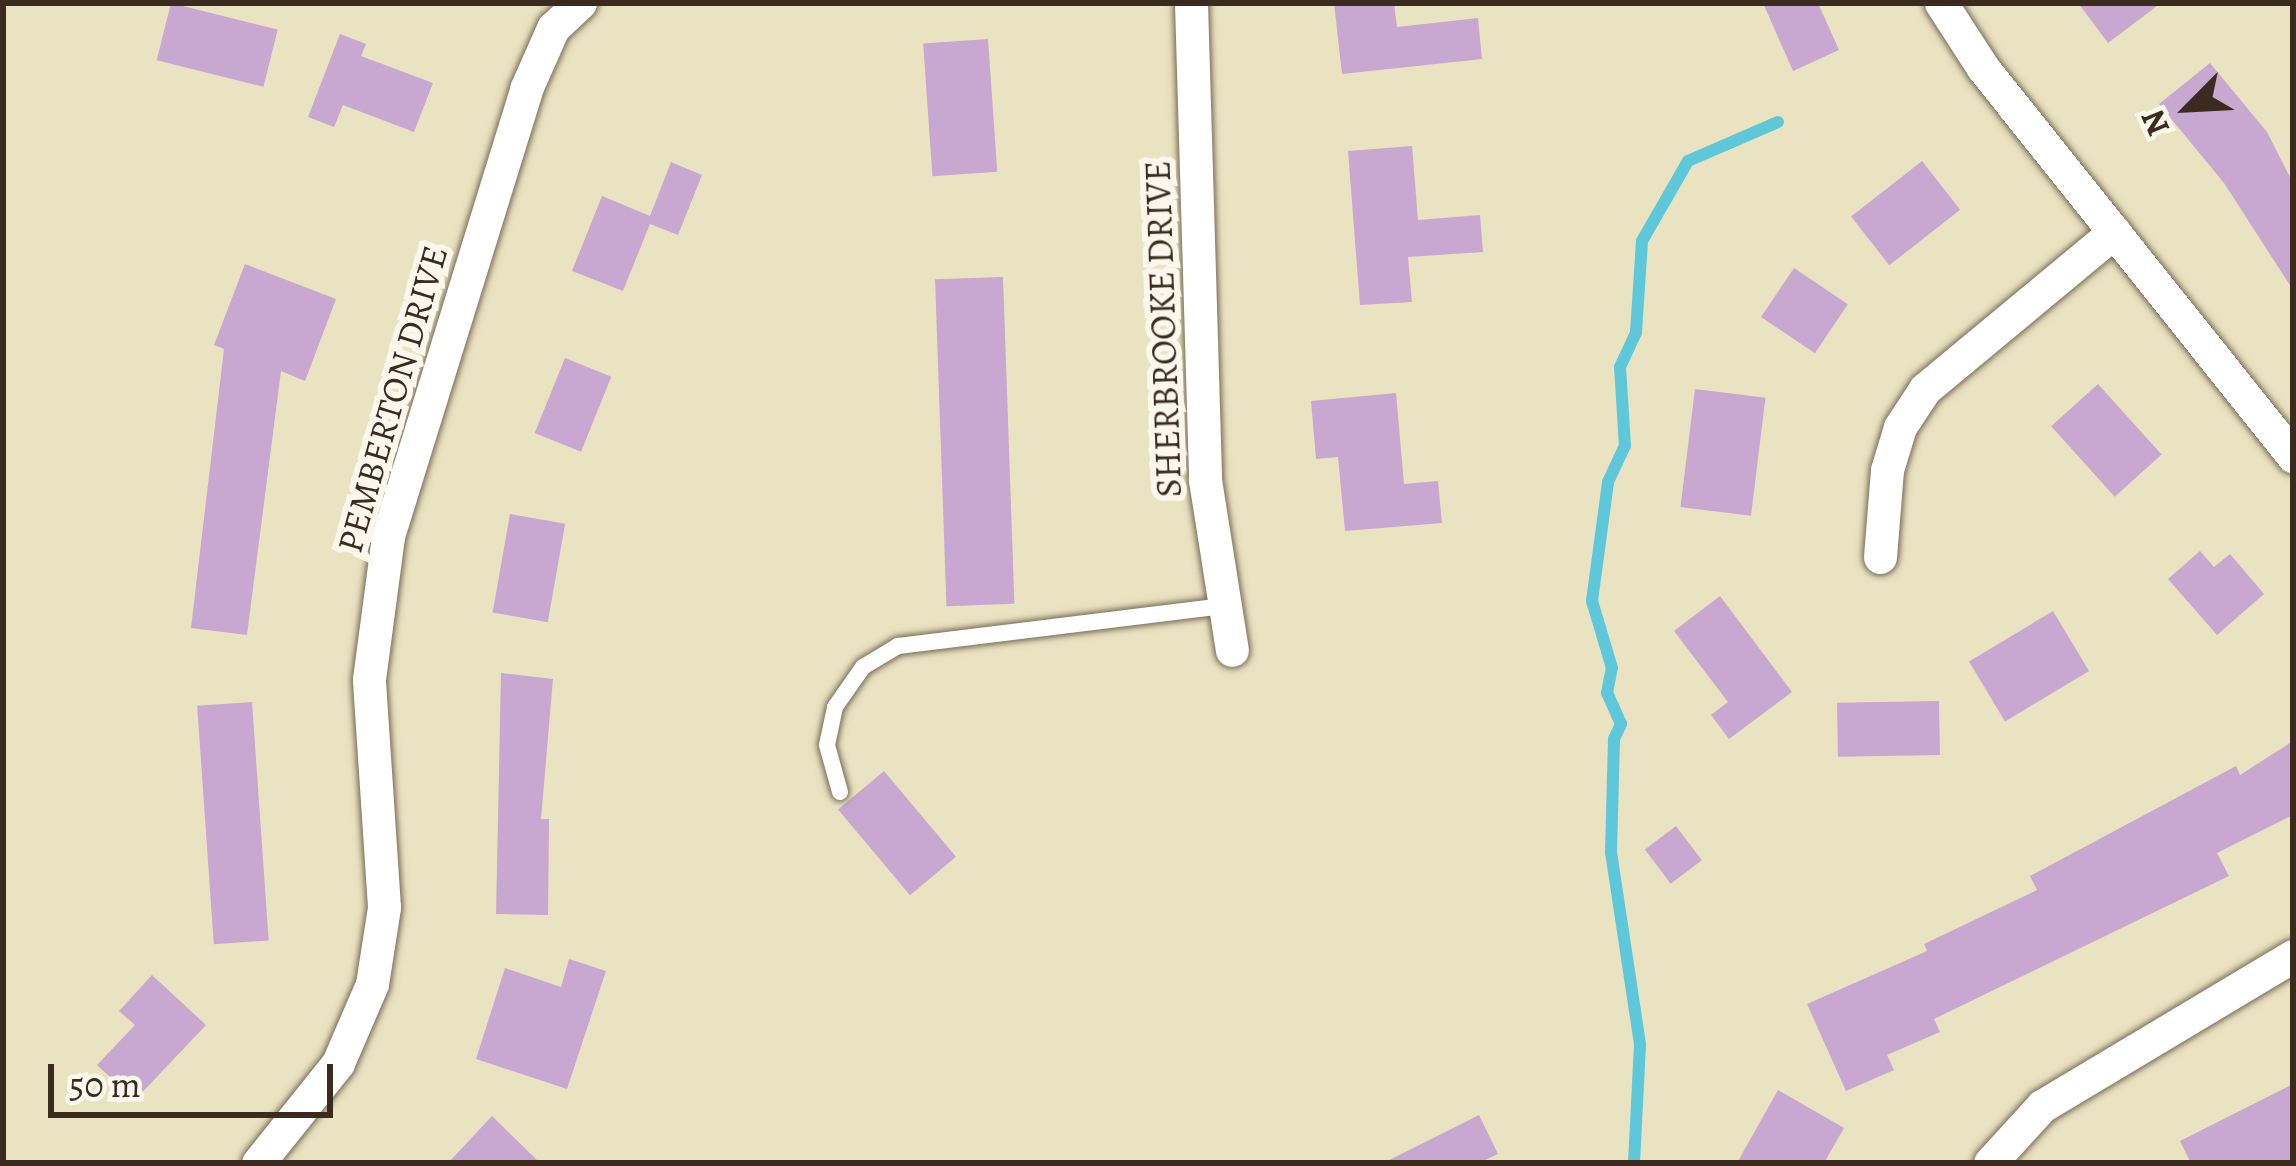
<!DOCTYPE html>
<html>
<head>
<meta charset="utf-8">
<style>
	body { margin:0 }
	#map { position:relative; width:2296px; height:1166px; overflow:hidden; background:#eae3c1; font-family:Alegreya,serif }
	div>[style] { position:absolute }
	.stream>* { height:12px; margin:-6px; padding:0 6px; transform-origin:6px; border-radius:6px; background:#5ec7da }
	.building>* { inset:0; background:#c8a7d1; transform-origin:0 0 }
	.roads { filter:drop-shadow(0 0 3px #786b57) drop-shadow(0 0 3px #786b57) }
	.lane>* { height:16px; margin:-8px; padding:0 8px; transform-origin:8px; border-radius:8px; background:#fff }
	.street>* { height:33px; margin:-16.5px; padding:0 16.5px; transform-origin:16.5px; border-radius:16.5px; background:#fff }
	span { translate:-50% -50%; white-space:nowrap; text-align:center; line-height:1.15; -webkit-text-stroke:12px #fbf7ec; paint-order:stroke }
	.street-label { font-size:36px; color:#3b2a1e }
	.frame { position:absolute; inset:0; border:6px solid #3b2a1e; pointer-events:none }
	.north { position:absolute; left:2128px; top:48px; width:120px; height:120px; -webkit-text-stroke:9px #fbf7ec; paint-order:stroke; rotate:246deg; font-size:33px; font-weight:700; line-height:48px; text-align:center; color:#3b2a1e }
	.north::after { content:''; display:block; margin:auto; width:42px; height:54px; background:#3b2a1e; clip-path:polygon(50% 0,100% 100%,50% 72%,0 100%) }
	.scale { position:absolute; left:48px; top:1064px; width:285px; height:54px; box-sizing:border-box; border:6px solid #3b2a1e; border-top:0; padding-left:15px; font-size:36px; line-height:42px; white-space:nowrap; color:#3b2a1e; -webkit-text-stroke:9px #fbf7ec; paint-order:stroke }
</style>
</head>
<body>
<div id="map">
	<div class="stream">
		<i style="left:1634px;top:1163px;width:119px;rotate:-87.1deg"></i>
		<i style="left:1640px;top:1044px;width:193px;rotate:-98.6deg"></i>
		<i style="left:1611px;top:853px;width:114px;rotate:-88.5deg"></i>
		<i style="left:1614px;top:739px;width:17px;rotate:-65deg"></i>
		<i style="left:1621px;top:724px;width:34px;rotate:-114deg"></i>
		<i style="left:1607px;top:693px;width:25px;rotate:-79deg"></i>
		<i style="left:1612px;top:668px;width:70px;rotate:-106.6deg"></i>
		<i style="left:1592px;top:601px;width:120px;rotate:-82.3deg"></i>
		<i style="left:1608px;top:482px;width:40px;rotate:-65deg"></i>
		<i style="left:1625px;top:446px;width:79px;rotate:-93.6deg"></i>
		<i style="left:1620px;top:367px;width:38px;rotate:-65deg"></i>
		<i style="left:1636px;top:332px;width:91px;rotate:-86.2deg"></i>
		<i style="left:1642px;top:241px;width:92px;rotate:-60.1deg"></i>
		<i style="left:1688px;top:161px;width:98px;rotate:-23.4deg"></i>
	</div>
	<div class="building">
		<i style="left:171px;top:3px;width:110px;height:59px;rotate:14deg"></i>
		<i style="clip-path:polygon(1334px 3px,1394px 3px,1397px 27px,1478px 18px,1482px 59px,1342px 74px)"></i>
		<i style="clip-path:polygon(1763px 3px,1818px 3px,1839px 50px,1793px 71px)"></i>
		<i style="clip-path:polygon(2078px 3px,2161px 3px,2108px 43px)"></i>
		<i style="clip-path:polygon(340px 34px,366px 44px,361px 56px,433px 83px,414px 132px,343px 105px,334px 127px,308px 117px)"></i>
		<i style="left:988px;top:39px;width:133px;height:65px;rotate:86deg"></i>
		<i style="clip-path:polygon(2210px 63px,2267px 132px,2293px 183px,2293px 290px,2224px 183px,2159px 104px)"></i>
		<i style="clip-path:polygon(1412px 146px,1418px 220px,1480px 215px,1483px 252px,1408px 257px,1412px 302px,1360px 305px,1348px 151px)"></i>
		<i style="left:1922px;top:161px;width:62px;height:90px;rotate:52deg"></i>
		<i style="clip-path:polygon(671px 162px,702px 175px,678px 235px,650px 224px,623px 291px,572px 271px,602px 196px,650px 216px)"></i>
		<i style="clip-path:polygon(245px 264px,336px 299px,305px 381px,281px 371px,247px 635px,191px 628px,224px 349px,214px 345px)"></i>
		<i style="left:1794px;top:268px;width:65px;height:59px;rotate:34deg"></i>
		<i style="left:1003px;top:277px;width:327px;height:68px;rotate:88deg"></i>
		<i style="left:565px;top:358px;width:50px;height:81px;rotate:22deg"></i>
		<i style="left:2098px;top:384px;width:95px;height:63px;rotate:48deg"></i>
		<i style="left:1695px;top:389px;width:71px;height:119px;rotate:7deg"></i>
		<i style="clip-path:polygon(1396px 393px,1404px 484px,1438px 481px,1442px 523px,1345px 531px,1338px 457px,1316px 459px,1311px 401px)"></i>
		<i style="left:510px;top:514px;width:56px;height:100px;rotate:10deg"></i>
		<i style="clip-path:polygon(2200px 551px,2214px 567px,2230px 554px,2264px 594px,2217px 635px,2168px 579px)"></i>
		<i style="clip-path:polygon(1720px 596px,1792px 692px,1729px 739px,1711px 715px,1728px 702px,1674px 631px)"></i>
		<i style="left:2053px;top:611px;width:70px;height:98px;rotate:59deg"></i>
		<i style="clip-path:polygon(501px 673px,553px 679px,541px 819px,549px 819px,548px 915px,496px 914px)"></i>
		<i style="left:1939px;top:701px;width:54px;height:102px;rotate:89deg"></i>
		<i style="left:252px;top:702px;width:239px;height:55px;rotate:86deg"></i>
		<i style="clip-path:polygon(2293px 741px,2293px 815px,2217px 853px,2229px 876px,1934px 1019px,1940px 1032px,1887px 1055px,1894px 1070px,1846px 1091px,1807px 1004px,1927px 951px,1924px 944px,2037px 890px,2030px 876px,2236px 766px,2240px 775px)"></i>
		<i style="left:884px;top:771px;width:112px;height:60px;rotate:50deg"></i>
		<i style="left:1676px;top:826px;width:43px;height:39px;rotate:53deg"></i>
		<i style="clip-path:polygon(569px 959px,606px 971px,567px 1089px,476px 1059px,505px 968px,561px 987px)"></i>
		<i style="clip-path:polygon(152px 975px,206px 1025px,135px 1100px,97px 1065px,135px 1025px,119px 1011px)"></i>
		<i style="clip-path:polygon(2293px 1084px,2293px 1163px,2191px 1163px,2180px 1141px)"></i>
		<i style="clip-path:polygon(1778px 1090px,1844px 1128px,1824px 1163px,1737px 1163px)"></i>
		<i style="clip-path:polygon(1479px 1115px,1498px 1154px,1479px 1163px,1383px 1163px)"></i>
		<i style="clip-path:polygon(492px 1116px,540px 1163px,448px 1163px)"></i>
	</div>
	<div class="roads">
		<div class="lane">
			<i style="left:840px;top:792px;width:49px;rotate:-105.5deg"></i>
			<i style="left:827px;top:745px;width:39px;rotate:-78deg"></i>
			<i style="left:835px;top:707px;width:49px;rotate:-55deg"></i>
			<i style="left:863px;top:667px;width:41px;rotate:-31deg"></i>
			<i style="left:898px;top:646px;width:326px;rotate:-7deg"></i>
		</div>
		<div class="street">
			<i style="left:1191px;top:3px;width:477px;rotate:88.3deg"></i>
			<i style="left:1205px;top:480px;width:172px;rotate:81deg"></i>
			<i style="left:1941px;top:3px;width:77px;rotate:57.1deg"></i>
			<i style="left:1983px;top:68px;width:497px;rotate:51.4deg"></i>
			<i style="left:1880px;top:557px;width:87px;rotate:-85.4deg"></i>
			<i style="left:1887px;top:470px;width:45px;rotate:-73.2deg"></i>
			<i style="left:1900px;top:427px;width:45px;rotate:-56.7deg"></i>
			<i style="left:1925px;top:389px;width:246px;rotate:-39.7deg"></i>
			<i style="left:258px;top:1163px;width:128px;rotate:-51.3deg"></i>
			<i style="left:338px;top:1063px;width:86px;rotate:-66.7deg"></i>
			<i style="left:372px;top:984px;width:78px;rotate:-81.1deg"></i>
			<i style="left:384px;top:907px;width:228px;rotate:-93.8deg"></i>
			<i style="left:369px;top:679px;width:144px;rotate:-82.4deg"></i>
			<i style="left:388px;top:536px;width:468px;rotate:-72.8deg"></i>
			<i style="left:526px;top:89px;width:67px;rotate:-66.1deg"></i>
			<i style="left:553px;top:28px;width:37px;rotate:-43deg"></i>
			<i style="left:1990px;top:1163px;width:77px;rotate:-47.6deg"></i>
			<i style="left:2042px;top:1106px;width:292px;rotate:-30.9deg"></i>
		</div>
	</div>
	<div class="street-label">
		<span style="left:1163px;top:329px;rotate:-92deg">SHERBROOKE DRIVE</span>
		<span style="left:392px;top:399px;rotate:-74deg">PEMBERTON DRIVE</span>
	</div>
	<div class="frame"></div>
	<div class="north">N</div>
	<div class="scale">50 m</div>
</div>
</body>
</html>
